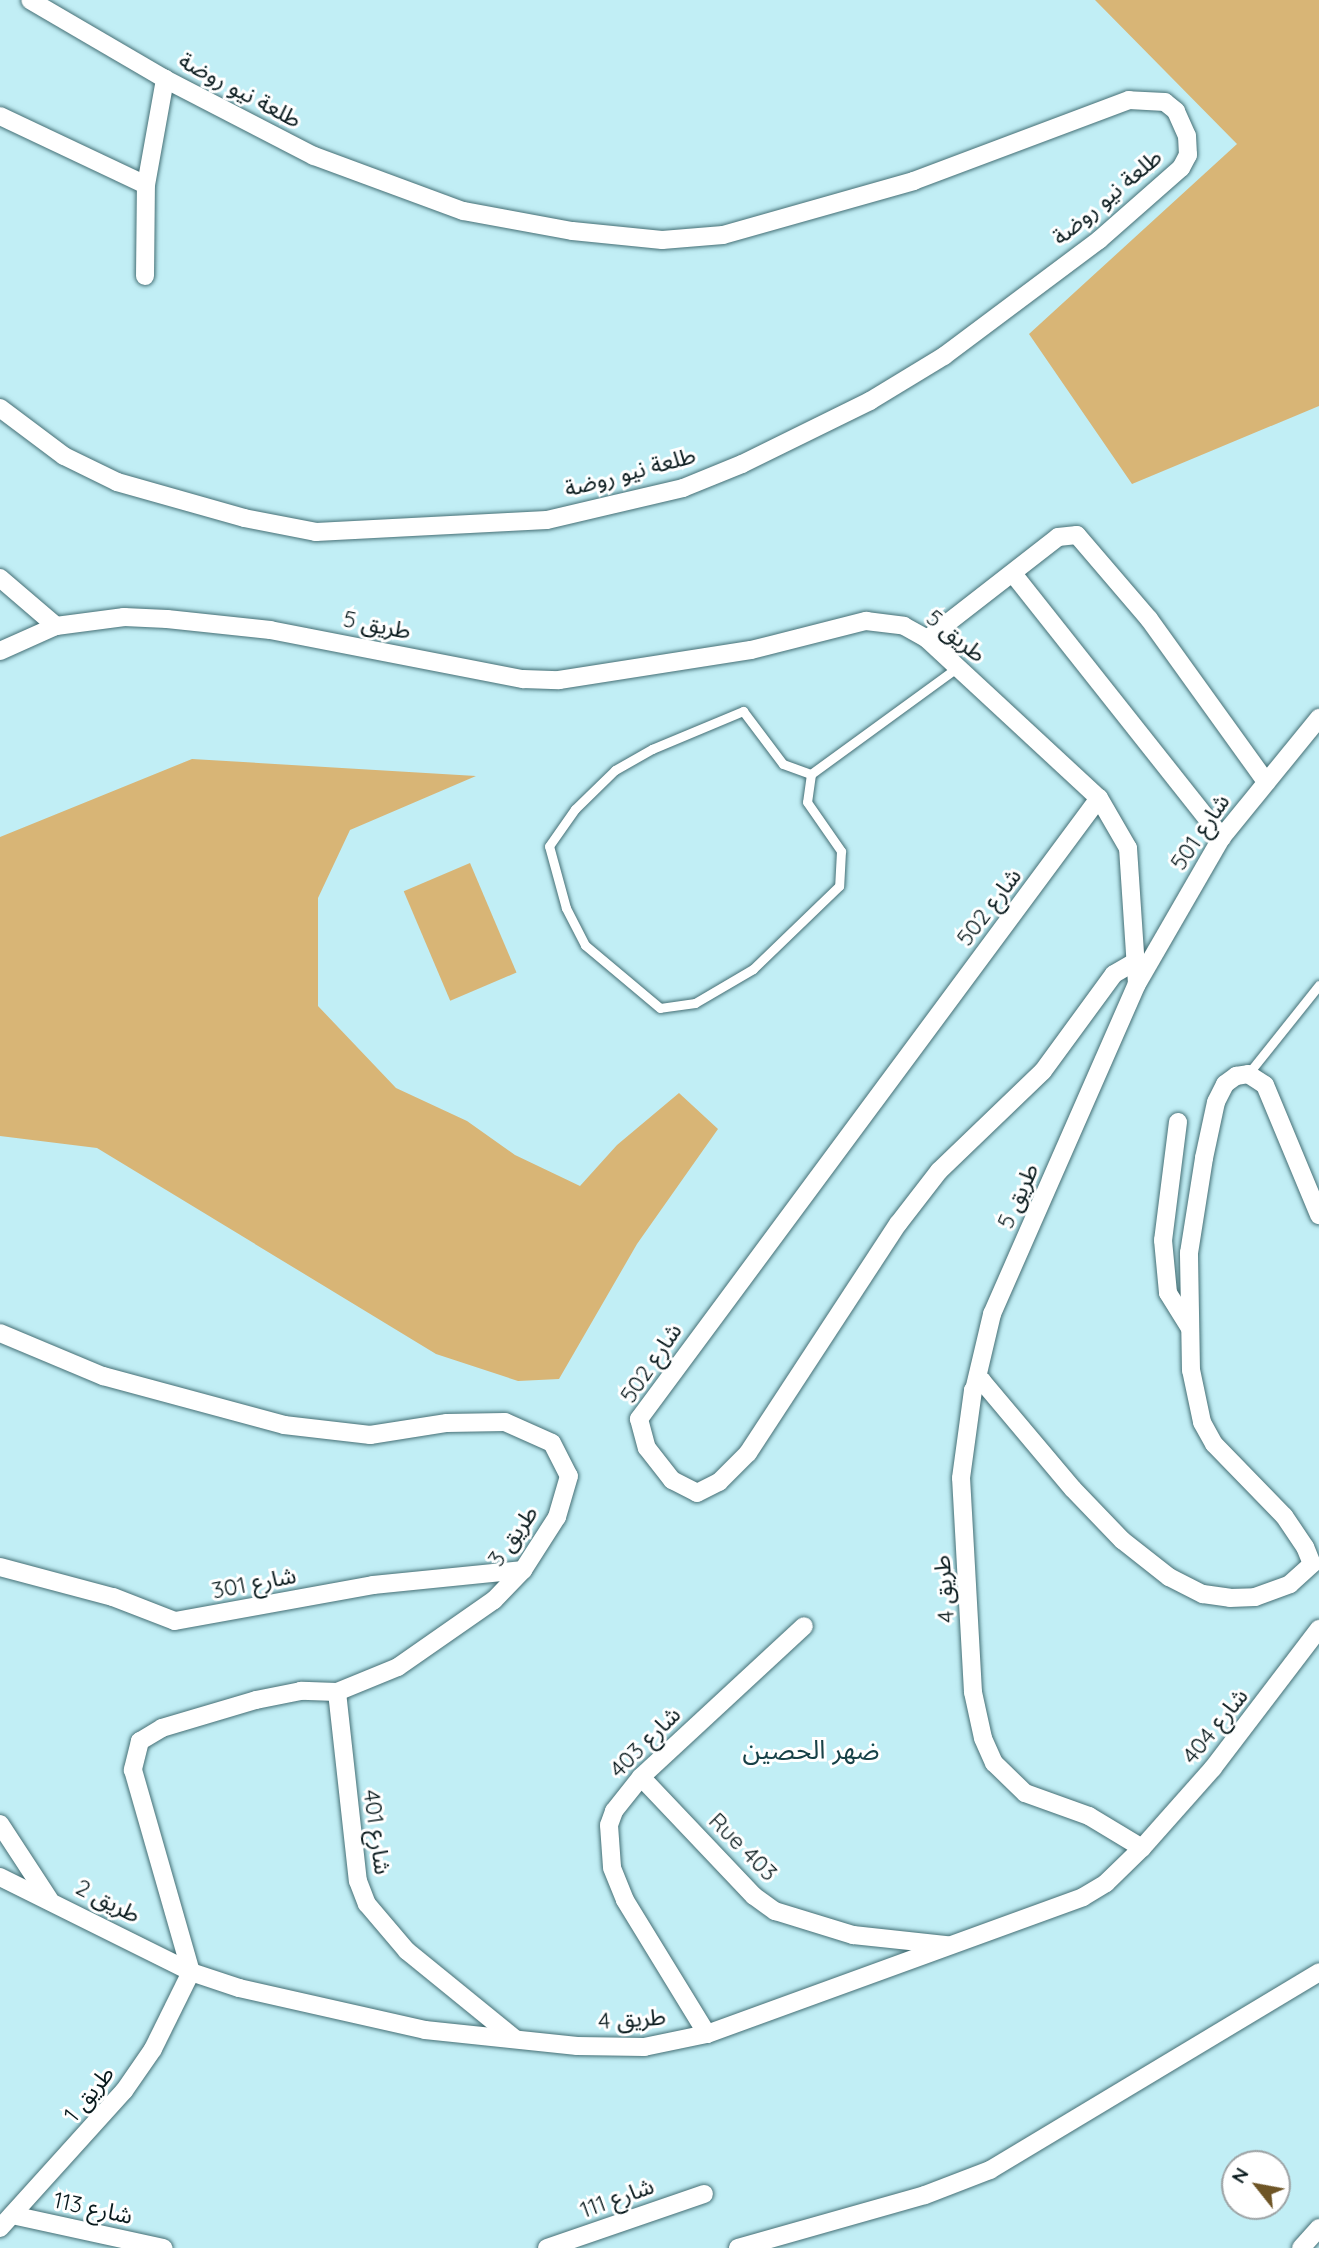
<!DOCTYPE html>
<html>
<head>
<meta charset="utf-8">
<style>
	body { margin:0 }
	#map { position:relative; width:1319px; height:2248px; overflow:hidden; background:#c1eef5; font-family:Quicksand,"Noto Sans Arabic",sans-serif }
	div>[style] { position:absolute }
	.green>* { inset:0; background:#d8b576; transform-origin:0 0 }
	.roads { filter:drop-shadow(0 0 2px #456f75) drop-shadow(0 0 2px #456f75) }
	.service>* { height:9px; margin:-4.5px; padding:0 4.5px; transform-origin:4.5px; border-radius:4.5px; background:#fff }
	.minor>* { height:18px; margin:-9px; padding:0 9px; transform-origin:9px; border-radius:9px; background:#fff }
	span { translate:-50% -50%; white-space:nowrap; text-align:center; line-height:1.15; -webkit-text-stroke:6px #fff; paint-order:stroke }
	.street-label { font-size:23px; color:#091a1d }
	.quarter-label { font-size:26px; color:#174147 }
	.north { position:absolute; left:1221px; top:2150px; width:70px; height:70px; box-sizing:border-box; background:#fff; border:2px solid #9da3a5; border-radius:50%; rotate:301deg; font-size:19px; font-weight:700; line-height:28px; text-align:center; color:#091a1d }
	.north::after { content:''; display:block; margin:auto; width:24px; height:32px; background:#6e5526; clip-path:polygon(50% 0,100% 100%,50% 72%,0 100%) }
</style>
</head>
<body>
<div id="map">
	<div class="green">
		<i style="clip-path:polygon(1095px 0,1319px 0,1319px 406px,1132px 484px,1029px 334px,1237px 144px)"></i>
		<i style="clip-path:polygon(192px 759px,476px 776px,350px 830px,318px 898px,318px 1006px,396px 1088px,467px 1121px,515px 1155px,580px 1186px,617px 1145px,679px 1093px,718px 1129px,637px 1244px,559px 1379px,518px 1381px,436px 1354px,97px 1148px,0 1136px,0 837px)"></i>
		<i style="left:470px;top:863px;width:119px;height:72px;rotate:67deg"></i>
	</div>
	<div class="roads">
		<div class="service">
			<i style="left:811px;top:774px;width:28px;rotate:98deg"></i>
			<i style="left:807px;top:802px;width:60px;rotate:55.2deg"></i>
			<i style="left:841px;top:851px;width:35px;rotate:93deg"></i>
			<i style="left:839px;top:886px;width:120px;rotate:136deg"></i>
			<i style="left:753px;top:969px;width:67px;rotate:149.6deg"></i>
			<i style="left:695px;top:1003px;width:35px;rotate:172deg"></i>
			<i style="left:660px;top:1008px;width:98px;rotate:-140deg"></i>
			<i style="left:585px;top:945px;width:42px;rotate:-117.2deg"></i>
			<i style="left:566px;top:908px;width:64px;rotate:-105.3deg"></i>
			<i style="left:549px;top:846px;width:45px;rotate:-54.9deg"></i>
			<i style="left:575px;top:809px;width:56px;rotate:-44.3deg"></i>
			<i style="left:615px;top:770px;width:43px;rotate:-29.6deg"></i>
			<i style="left:652px;top:749px;width:99px;rotate:-22.7deg"></i>
			<i style="left:743px;top:711px;width:66px;rotate:53deg"></i>
			<i style="left:783px;top:764px;width:30px;rotate:20deg"></i>
			<i style="left:811px;top:774px;width:182px;rotate:-36.1deg"></i>
			<i style="left:1248px;top:1074px;width:114px;rotate:-51.4deg"></i>
		</div>
		<div class="minor">
			<i style="left:0;top:116px;width:161px;rotate:25.3deg"></i>
			<i style="left:145px;top:276px;width:91px;rotate:-89.4deg"></i>
			<i style="left:146px;top:185px;width:108px;rotate:-79.8deg"></i>
			<i style="left:0;top:408px;width:80px;rotate:36.9deg"></i>
			<i style="left:64px;top:456px;width:59px;rotate:26.1deg"></i>
			<i style="left:117px;top:482px;width:132px;rotate:15.8deg"></i>
			<i style="left:244px;top:518px;width:73px;rotate:11deg"></i>
			<i style="left:316px;top:532px;width:231px;rotate:-3deg"></i>
			<i style="left:547px;top:520px;width:140px;rotate:-13.2deg"></i>
			<i style="left:683px;top:488px;width:64px;rotate:-22.1deg"></i>
			<i style="left:742px;top:464px;width:143px;rotate:-26.2deg"></i>
			<i style="left:870px;top:401px;width:87px;rotate:-31.3deg"></i>
			<i style="left:944px;top:356px;width:194px;rotate:-36.8deg"></i>
			<i style="left:1099px;top:240px;width:109px;rotate:-41.3deg"></i>
			<i style="left:1181px;top:168px;width:15px;rotate:-62deg"></i>
			<i style="left:1188px;top:155px;width:19px;rotate:-93deg"></i>
			<i style="left:1187px;top:136px;width:27px;rotate:-114deg"></i>
			<i style="left:1176px;top:111px;width:14px;rotate:-141deg"></i>
			<i style="left:1165px;top:102px;width:36px;rotate:-177deg"></i>
			<i style="left:1129px;top:100px;width:230px;rotate:159.4deg"></i>
			<i style="left:914px;top:181px;width:198px;rotate:164.2deg"></i>
			<i style="left:723px;top:235px;width:61px;rotate:175.3deg"></i>
			<i style="left:662px;top:240px;width:90px;rotate:-174.3deg"></i>
			<i style="left:572px;top:231px;width:111px;rotate:-169.6deg"></i>
			<i style="left:463px;top:211px;width:159px;rotate:-159.7deg"></i>
			<i style="left:314px;top:156px;width:168px;rotate:-152.7deg"></i>
			<i style="left:165px;top:79px;width:156px;rotate:-149.7deg"></i>
			<i style="left:1014px;top:575px;width:335px;rotate:51.6deg"></i>
			<i style="left:0;top:578px;width:74px;rotate:40.6deg"></i>
			<i style="left:927px;top:639px;width:166px;rotate:-37.9deg"></i>
			<i style="left:1058px;top:537px;width:19px;rotate:-6deg"></i>
			<i style="left:1077px;top:535px;width:111px;rotate:49.4deg"></i>
			<i style="left:1149px;top:619px;width:201px;rotate:54.3deg"></i>
			<i style="left:0;top:651px;width:61px;rotate:-24.1deg"></i>
			<i style="left:56px;top:626px;width:69px;rotate:-7.5deg"></i>
			<i style="left:124px;top:617px;width:43px;rotate:2.7deg"></i>
			<i style="left:167px;top:619px;width:104px;rotate:6.1deg"></i>
			<i style="left:270px;top:630px;width:258px;rotate:11deg"></i>
			<i style="left:523px;top:679px;width:36px;rotate:2deg"></i>
			<i style="left:559px;top:680px;width:194px;rotate:-8.9deg"></i>
			<i style="left:751px;top:650px;width:119px;rotate:-14.2deg"></i>
			<i style="left:866px;top:621px;width:38px;rotate:7deg"></i>
			<i style="left:904px;top:626px;width:26px;rotate:29deg"></i>
			<i style="left:927px;top:639px;width:234px;rotate:42.8deg"></i>
			<i style="left:1099px;top:798px;width:58px;rotate:59.9deg"></i>
			<i style="left:1128px;top:848px;width:136px;rotate:86.2deg"></i>
			<i style="left:1099px;top:798px;width:773px;rotate:126.53deg"></i>
			<i style="left:639px;top:1419px;width:30px;rotate:75deg"></i>
			<i style="left:647px;top:1448px;width:41px;rotate:52deg"></i>
			<i style="left:672px;top:1480px;width:28px;rotate:27deg"></i>
			<i style="left:697px;top:1493px;width:25px;rotate:-27deg"></i>
			<i style="left:719px;top:1482px;width:41px;rotate:-45deg"></i>
			<i style="left:748px;top:1453px;width:274px;rotate:-56.8deg"></i>
			<i style="left:898px;top:1224px;width:67px;rotate:-52.3deg"></i>
			<i style="left:939px;top:1171px;width:144px;rotate:-43.9deg"></i>
			<i style="left:1043px;top:1071px;width:120px;rotate:-53.8deg"></i>
			<i style="left:1114px;top:974px;width:24px;rotate:-30deg"></i>
			<i style="left:1178px;top:1122px;width:119px;rotate:97.2deg"></i>
			<i style="left:1163px;top:1240px;width:53px;rotate:84.6deg"></i>
			<i style="left:1168px;top:1293px;width:40px;rotate:58deg"></i>
			<i style="left:0;top:1333px;width:112px;rotate:22.7deg"></i>
			<i style="left:103px;top:1376px;width:188px;rotate:15.1deg"></i>
			<i style="left:284px;top:1425px;width:87px;rotate:6.6deg"></i>
			<i style="left:370px;top:1435px;width:78px;rotate:-8.9deg"></i>
			<i style="left:447px;top:1423px;width:58px;rotate:-1deg"></i>
			<i style="left:505px;top:1422px;width:51px;rotate:24.1deg"></i>
			<i style="left:552px;top:1443px;width:37px;rotate:63deg"></i>
			<i style="left:569px;top:1476px;width:43px;rotate:106.3deg"></i>
			<i style="left:557px;top:1517px;width:63px;rotate:122.7deg"></i>
			<i style="left:523px;top:1570px;width:42px;rotate:134deg"></i>
			<i style="left:494px;top:1600px;width:117px;rotate:145.1deg"></i>
			<i style="left:398px;top:1667px;width:66px;rotate:157.7deg"></i>
			<i style="left:337px;top:1692px;width:36px;rotate:-178deg"></i>
			<i style="left:301px;top:1691px;width:46px;rotate:168.7deg"></i>
			<i style="left:256px;top:1700px;width:98px;rotate:163.4deg"></i>
			<i style="left:162px;top:1728px;width:26px;rotate:149deg"></i>
			<i style="left:140px;top:1741px;width:30px;rotate:104deg"></i>
			<i style="left:133px;top:1770px;width:210px;rotate:74deg"></i>
			<i style="left:975px;top:1386px;width:74px;rotate:-76.7deg"></i>
			<i style="left:992px;top:1314px;width:360px;rotate:-66.3deg"></i>
			<i style="left:1137px;top:984px;width:170px;rotate:-60deg"></i>
			<i style="left:1222px;top:837px;width:154px;rotate:-50.8deg"></i>
			<i style="left:0;top:1567px;width:117px;rotate:14.9deg"></i>
			<i style="left:113px;top:1597px;width:66px;rotate:21.2deg"></i>
			<i style="left:175px;top:1621px;width:201px;rotate:-10.3deg"></i>
			<i style="left:373px;top:1585px;width:151px;rotate:-5.7deg"></i>
			<i style="left:337px;top:1692px;width:190px;rotate:83.7deg"></i>
			<i style="left:358px;top:1881px;width:25px;rotate:69deg"></i>
			<i style="left:367px;top:1904px;width:62px;rotate:49.6deg"></i>
			<i style="left:407px;top:1951px;width:138px;rotate:39.1deg"></i>
			<i style="left:641px;top:1777px;width:164px;rotate:46.5deg"></i>
			<i style="left:754px;top:1896px;width:26px;rotate:36deg"></i>
			<i style="left:775px;top:1911px;width:82px;rotate:17.1deg"></i>
			<i style="left:853px;top:1935px;width:95px;rotate:6.1deg"></i>
			<i style="left:0;top:1824px;width:90px;rotate:56.8deg"></i>
			<i style="left:1142px;top:1848px;width:107px;rotate:-48.4deg"></i>
			<i style="left:1213px;top:1768px;width:175px;rotate:-52.7deg"></i>
			<i style="left:0;top:1877px;width:213px;rotate:26.4deg"></i>
			<i style="left:191px;top:1972px;width:51px;rotate:18.4deg"></i>
			<i style="left:239px;top:1988px;width:191px;rotate:12.7deg"></i>
			<i style="left:425px;top:2030px;width:153px;rotate:6deg"></i>
			<i style="left:577px;top:2046px;width:67px;rotate:0.9deg"></i>
			<i style="left:644px;top:2047px;width:64px;rotate:-11.7deg"></i>
			<i style="left:707px;top:2034px;width:400px;rotate:-20deg"></i>
			<i style="left:1083px;top:1897px;width:27px;rotate:-31deg"></i>
			<i style="left:1106px;top:1883px;width:50px;rotate:-44.2deg"></i>
			<i style="left:1142px;top:1848px;width:62px;rotate:-148.9deg"></i>
			<i style="left:1089px;top:1816px;width:68px;rotate:-160.2deg"></i>
			<i style="left:1025px;top:1793px;width:43px;rotate:-135.9deg"></i>
			<i style="left:994px;top:1763px;width:27px;rotate:-114deg"></i>
			<i style="left:983px;top:1738px;width:47px;rotate:-102.3deg"></i>
			<i style="left:973px;top:1692px;width:214px;rotate:-93.2deg"></i>
			<i style="left:961px;top:1478px;width:89px;rotate:-82.2deg"></i>
			<i style="left:973px;top:1390px;width:13px;rotate:-45deg"></i>
			<i style="left:982px;top:1381px;width:141px;rotate:49.9deg"></i>
			<i style="left:1073px;top:1489px;width:71px;rotate:46.1deg"></i>
			<i style="left:1122px;top:1540px;width:60px;rotate:38.2deg"></i>
			<i style="left:1169px;top:1577px;width:38px;rotate:27deg"></i>
			<i style="left:1203px;top:1594px;width:27px;rotate:8deg"></i>
			<i style="left:1230px;top:1598px;width:25px;rotate:-2deg"></i>
			<i style="left:1255px;top:1597px;width:37px;rotate:-20deg"></i>
			<i style="left:1290px;top:1584px;width:30px;rotate:-42deg"></i>
			<i style="left:1312px;top:1564px;width:18px;rotate:-112deg"></i>
			<i style="left:1305px;top:1547px;width:37px;rotate:-124deg"></i>
			<i style="left:1284px;top:1516px;width:100px;rotate:-134.2deg"></i>
			<i style="left:1214px;top:1444px;width:25px;rotate:-119deg"></i>
			<i style="left:1202px;top:1422px;width:53px;rotate:-101.9deg"></i>
			<i style="left:1191px;top:1370px;width:117px;rotate:-91deg"></i>
			<i style="left:1189px;top:1253px;width:96px;rotate:-81deg"></i>
			<i style="left:1204px;top:1158px;width:57px;rotate:-77.9deg"></i>
			<i style="left:1216px;top:1102px;width:20px;rotate:-63deg"></i>
			<i style="left:1225px;top:1084px;width:14px;rotate:-36deg"></i>
			<i style="left:1236px;top:1076px;width:12px;rotate:-9deg"></i>
			<i style="left:1248px;top:1074px;width:20px;rotate:33deg"></i>
			<i style="left:1265px;top:1085px;width:141px;rotate:67.4deg"></i>
			<i style="left:707px;top:2034px;width:157px;rotate:-121.5deg"></i>
			<i style="left:625px;top:1900px;width:35px;rotate:-112deg"></i>
			<i style="left:612px;top:1867px;width:42px;rotate:-94.1deg"></i>
			<i style="left:609px;top:1825px;width:15px;rotate:-70deg"></i>
			<i style="left:614px;top:1811px;width:43px;rotate:-51.5deg"></i>
			<i style="left:641px;top:1777px;width:222px;rotate:-42.8deg"></i>
			<i style="left:12px;top:2215px;width:155px;rotate:12.3deg"></i>
			<i style="left:0;top:2228px;width:185px;rotate:-47.9deg"></i>
			<i style="left:124px;top:2091px;width:51px;rotate:-55.4deg"></i>
			<i style="left:153px;top:2049px;width:86px;rotate:-63.7deg"></i>
			<i style="left:547px;top:2248px;width:166px;rotate:-19deg"></i>
			<i style="left:738px;top:2248px;width:194px;rotate:-15.8deg"></i>
			<i style="left:925px;top:2195px;width:70px;rotate:-21deg"></i>
			<i style="left:990px;top:2170px;width:384px;rotate:-31deg"></i>
			<i style="left:1301px;top:2248px;width:27px;rotate:-48deg"></i>
		</div>
	</div>
	<div class="street-label">
		<span style="left:240px;top:90px;rotate:28deg">طلعة نيو روضة</span>
		<span style="left:1107px;top:197px;rotate:-40deg">طلعة نيو روضة</span>
		<span style="left:630px;top:472px;rotate:-15deg">طلعة نيو روضة</span>
		<span style="left:377px;top:625px;rotate:11deg">طريق 5</span>
		<span style="left:956px;top:636px;rotate:39deg">طريق 5</span>
		<span style="left:1200px;top:832px;rotate:-56deg">شارع 501</span>
		<span style="left:989px;top:907px;rotate:-53deg">شارع 502</span>
		<span style="left:1018px;top:1196px;rotate:-66deg">طريق 5</span>
		<span style="left:651px;top:1363px;rotate:-56deg">شارع 502</span>
		<span style="left:513px;top:1536px;rotate:-55deg">طريق 3</span>
		<span style="left:254px;top:1583px;rotate:-11deg">شارع 301</span>
		<span style="left:944px;top:1589px;rotate:-94deg">طريق 4</span>
		<span style="left:1215px;top:1726px;rotate:-51deg">شارع 404</span>
		<span style="left:645px;top:1742px;rotate:-45deg">شارع 403</span>
		<span style="left:377px;top:1832px;rotate:82deg">شارع 401</span>
		<span style="left:743px;top:1847px;rotate:45deg">Rue 403</span>
		<span style="left:108px;top:1901px;rotate:27deg">طريق 2</span>
		<span style="left:632px;top:2019px;rotate:-4deg">طريق 4</span>
		<span style="left:89px;top:2094px;rotate:-51deg">طريق 1</span>
		<span style="left:617px;top:2198px;rotate:-20deg">شارع 111</span>
		<span style="left:93px;top:2208px;rotate:12deg">شارع 113</span>
	</div>
	<div class="quarter-label">
		<span style="left:811px;top:1750px">ضهر الحصين</span>
	</div>
	<div class="north">N</div>
</div>
</body>
</html>
